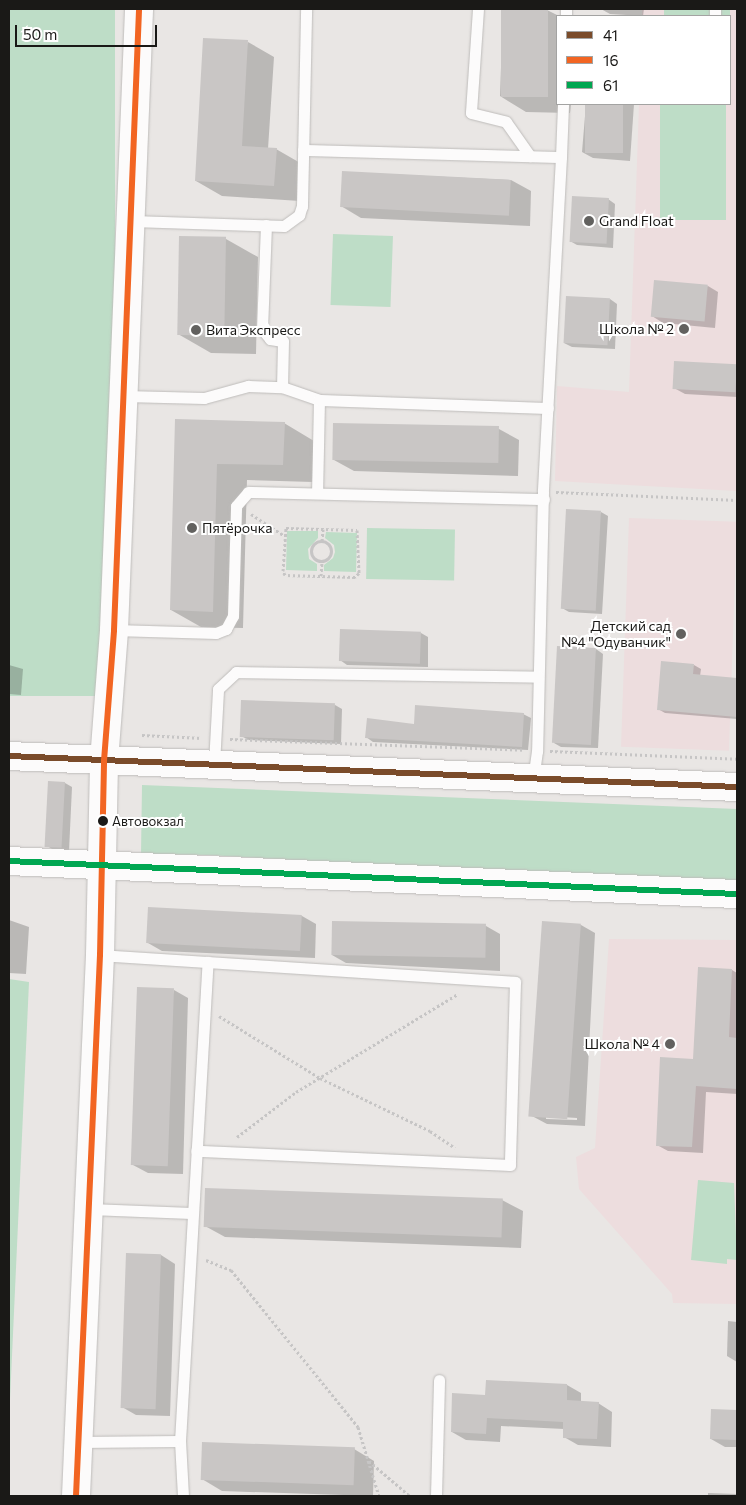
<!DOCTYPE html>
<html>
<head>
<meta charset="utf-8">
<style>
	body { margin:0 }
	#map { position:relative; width:746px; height:1505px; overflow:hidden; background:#e9e6e4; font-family:Commissioner,sans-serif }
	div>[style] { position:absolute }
	.education>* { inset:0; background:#edddde; transform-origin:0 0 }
	.green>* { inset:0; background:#beddc7; transform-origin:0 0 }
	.shadow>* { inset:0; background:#0003 }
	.building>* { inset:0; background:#c9c6c5; transform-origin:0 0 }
	.path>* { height:3px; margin-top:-1.5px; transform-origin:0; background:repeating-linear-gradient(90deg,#c6c5c5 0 2.5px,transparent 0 5px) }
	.path>.ring { margin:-1.5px; padding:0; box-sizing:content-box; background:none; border:3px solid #c6c5c5; border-radius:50% }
	.roads { filter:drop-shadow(0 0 1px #bebcba) drop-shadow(0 0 1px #bebcba) }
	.lane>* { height:11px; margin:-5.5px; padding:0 5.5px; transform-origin:5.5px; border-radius:5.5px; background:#fcfbfb }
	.secondary>* { height:28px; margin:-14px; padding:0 14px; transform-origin:14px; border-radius:14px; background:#fcfbfb }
	.bus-1>* { height:6px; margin:-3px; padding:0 3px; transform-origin:3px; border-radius:3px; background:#7a4b2a }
	.bus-2>* { height:6px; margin:-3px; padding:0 3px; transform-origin:3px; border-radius:3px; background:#f26522 }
	.bus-3>* { height:6px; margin:-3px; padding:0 3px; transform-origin:3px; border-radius:3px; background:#00a651 }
	.dots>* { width:14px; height:14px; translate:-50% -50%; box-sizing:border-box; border:2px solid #fff; border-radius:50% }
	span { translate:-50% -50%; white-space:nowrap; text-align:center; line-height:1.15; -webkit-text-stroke:4px #fff; paint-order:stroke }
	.bus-label { font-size:13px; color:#1a1917 }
	.left { translate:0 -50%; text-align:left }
	.poi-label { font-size:14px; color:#1a1917 }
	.right { translate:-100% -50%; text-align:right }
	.frame { position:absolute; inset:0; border:10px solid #1a1917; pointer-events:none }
	.legend { position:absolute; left:556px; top:15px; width:175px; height:90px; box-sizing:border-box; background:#fff; border:1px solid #a3a3a2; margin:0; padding:6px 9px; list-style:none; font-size:15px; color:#1a1917 }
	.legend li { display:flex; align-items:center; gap:10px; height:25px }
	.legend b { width:25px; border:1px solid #a3a3a2 }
	.scale { position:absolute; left:15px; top:25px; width:142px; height:22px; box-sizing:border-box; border:2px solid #1a1917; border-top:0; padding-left:6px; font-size:15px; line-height:18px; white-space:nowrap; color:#1a1917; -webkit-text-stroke:4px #fff; paint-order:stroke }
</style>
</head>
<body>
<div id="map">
	<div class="education">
		<i style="clip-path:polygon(642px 9px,737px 9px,737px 491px,555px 481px,557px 386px,629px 392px,639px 104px,730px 104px,730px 16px,642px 16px)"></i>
		<i style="left:629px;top:518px;width:108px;height:229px;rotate:2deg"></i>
		<i style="clip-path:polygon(609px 939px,737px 940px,737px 1304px,673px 1303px,672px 1294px,579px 1189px,576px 1157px,595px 1148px)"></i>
	</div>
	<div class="green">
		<i style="left:9px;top:9px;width:106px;height:687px"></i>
		<i style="left:664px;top:9px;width:66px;height:7px"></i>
		<i style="left:660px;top:104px;width:66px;height:116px"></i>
		<i style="left:333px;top:234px;width:60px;height:71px;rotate:2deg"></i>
		<i style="left:367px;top:528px;width:88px;height:51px;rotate:1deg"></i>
		<i style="clip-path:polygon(287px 531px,318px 531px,318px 538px,308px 549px,309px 559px,317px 564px,317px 571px,286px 570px)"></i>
		<i style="clip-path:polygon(326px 532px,357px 533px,356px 572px,324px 571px,324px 565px,333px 558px,335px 552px,334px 545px,325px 538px)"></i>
		<i style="clip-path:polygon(142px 785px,737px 809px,737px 881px,506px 872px,207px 855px,141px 854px)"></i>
		<i style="clip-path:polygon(9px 979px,29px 982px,9px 1422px)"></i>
		<i style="clip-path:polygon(698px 1180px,734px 1183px,737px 1260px,727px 1259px,727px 1264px,691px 1260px)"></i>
	</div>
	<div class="shadow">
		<i style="clip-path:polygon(503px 9px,547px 10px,559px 16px,557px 104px,571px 104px,570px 113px,526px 112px,500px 96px)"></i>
		<i style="clip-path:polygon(601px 9px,644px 9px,643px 16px,610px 14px)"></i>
		<i style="clip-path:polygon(248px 42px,274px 57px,268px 149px,276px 149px,302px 164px,300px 201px,222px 196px,196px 181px)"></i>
		<i style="clip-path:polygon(586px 104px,634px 104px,630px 161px,593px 158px,582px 152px)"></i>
		<i style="clip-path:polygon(343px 172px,511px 180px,531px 191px,530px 226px,361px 218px,341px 206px)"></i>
		<i style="clip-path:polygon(608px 199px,615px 204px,613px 248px,577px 245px,570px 241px)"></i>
		<i style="clip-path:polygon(181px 237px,226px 239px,258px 257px,256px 354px,211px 353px,178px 334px)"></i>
		<i style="clip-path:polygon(708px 286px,718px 292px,715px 328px,663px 323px,652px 316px)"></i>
		<i style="clip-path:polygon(610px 299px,617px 304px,615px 349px,572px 347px,564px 343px)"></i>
		<i style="clip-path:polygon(675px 362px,737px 366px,737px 397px,685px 394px,674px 388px)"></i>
		<i style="clip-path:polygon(176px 420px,284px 423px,314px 441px,313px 482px,247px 480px,243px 628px,201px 627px,171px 610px)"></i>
		<i style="clip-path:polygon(335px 424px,499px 429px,519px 440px,518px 476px,354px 471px,334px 460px)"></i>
		<i style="clip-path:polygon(737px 442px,737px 470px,736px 469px)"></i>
		<i style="clip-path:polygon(601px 512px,608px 516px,602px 614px,569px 612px,562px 608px)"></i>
		<i style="clip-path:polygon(341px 631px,421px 633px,428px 637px,428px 667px,347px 665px,340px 660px)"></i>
		<i style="clip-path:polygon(596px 649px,603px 654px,598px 748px,561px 747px,554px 743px)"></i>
		<i style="clip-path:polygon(9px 665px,23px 669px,21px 695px,9px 694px)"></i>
		<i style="clip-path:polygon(694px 665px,701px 669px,700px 676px,737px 679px,737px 719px,665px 713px,658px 709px)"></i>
		<i style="clip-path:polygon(335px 705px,342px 709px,341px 744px,249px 740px,241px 736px)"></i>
		<i style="clip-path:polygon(523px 714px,531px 718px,528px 750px,373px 742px,366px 737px,415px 725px)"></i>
		<i style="clip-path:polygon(50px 783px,65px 783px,72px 787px,69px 851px,54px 850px,47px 846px)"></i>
		<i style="clip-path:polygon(149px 909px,302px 916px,316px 924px,315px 958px,162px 951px,148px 943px)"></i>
		<i style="clip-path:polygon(9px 920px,29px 927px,26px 974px,9px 973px)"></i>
		<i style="clip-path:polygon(333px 922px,486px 926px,500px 934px,500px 971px,346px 963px,332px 955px)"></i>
		<i style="clip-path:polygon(evenodd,543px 923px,581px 925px,595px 933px,585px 1126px,547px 1124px,532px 1116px,543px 923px,546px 1116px,577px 1118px,577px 1120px,546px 1119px,546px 1116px)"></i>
		<i style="clip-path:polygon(732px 970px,737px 973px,737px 1094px,706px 1092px,703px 1153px,668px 1151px,657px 1145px)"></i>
		<i style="clip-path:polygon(174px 990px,188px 998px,183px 1174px,148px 1173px,133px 1165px)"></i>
		<i style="clip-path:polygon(502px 1200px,523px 1211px,521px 1248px,225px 1237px,205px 1226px)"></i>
		<i style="clip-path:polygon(127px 1254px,161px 1255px,175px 1264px,170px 1416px,136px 1415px,122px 1407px)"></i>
		<i style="clip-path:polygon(728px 1321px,737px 1322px,737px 1362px,727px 1356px)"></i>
		<i style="clip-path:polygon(567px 1385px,581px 1393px,581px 1402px,598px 1403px,612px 1412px,611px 1447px,578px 1445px,564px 1437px,564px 1429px,501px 1426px,500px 1442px,466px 1440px,452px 1432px,486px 1396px)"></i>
		<i style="clip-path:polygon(712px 1410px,737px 1411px,737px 1447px,725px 1447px,711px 1439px)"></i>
		<i style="clip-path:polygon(354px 1449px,374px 1461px,373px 1496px,222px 1491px,202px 1479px)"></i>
		<i style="clip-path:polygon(708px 1493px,737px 1494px,737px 1496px,708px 1496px)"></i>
		<i style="clip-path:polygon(120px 1495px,152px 1496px,120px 1496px)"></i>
	</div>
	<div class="building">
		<i style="left:501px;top:9px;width:47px;height:88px"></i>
		<i style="clip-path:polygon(203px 38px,248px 40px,242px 146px,277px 148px,274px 186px,195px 181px)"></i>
		<i style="left:585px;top:104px;width:38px;height:49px"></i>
		<i style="left:342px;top:171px;width:169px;height:36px;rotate:3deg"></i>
		<i style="left:572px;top:196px;width:37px;height:46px;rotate:3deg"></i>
		<i style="left:179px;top:236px;width:47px;height:99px;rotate:1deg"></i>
		<i style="left:654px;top:280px;width:54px;height:37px;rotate:5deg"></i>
		<i style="left:566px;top:296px;width:44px;height:47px;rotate:3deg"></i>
		<i style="left:674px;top:361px;width:63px;height:28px;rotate:3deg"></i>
		<i style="clip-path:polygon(175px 419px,285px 422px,283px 465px,217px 464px,213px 612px,170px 610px)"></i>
		<i style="left:333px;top:423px;width:166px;height:37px;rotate:1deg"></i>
		<i style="left:566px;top:509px;width:35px;height:100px;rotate:3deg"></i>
		<i style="left:340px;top:629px;width:81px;height:32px;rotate:2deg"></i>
		<i style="left:557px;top:646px;width:39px;height:97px;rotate:3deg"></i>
		<i style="clip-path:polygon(661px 661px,694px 664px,693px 674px,737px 678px,737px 717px,657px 710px)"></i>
		<i style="left:241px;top:700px;width:94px;height:37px;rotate:2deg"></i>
		<i style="clip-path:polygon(415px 705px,524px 713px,522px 747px,365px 738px,367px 718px,414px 724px)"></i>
		<i style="left:48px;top:781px;width:17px;height:66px;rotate:3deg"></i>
		<i style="left:148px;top:907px;width:154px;height:36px;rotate:3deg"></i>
		<i style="left:332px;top:921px;width:154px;height:34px;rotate:1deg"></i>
		<i style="left:542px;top:921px;width:39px;height:196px;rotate:4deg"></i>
		<i style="clip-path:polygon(698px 967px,732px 969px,729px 1037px,737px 1038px,737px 1089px,696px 1086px,692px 1147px,656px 1146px,660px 1057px,693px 1059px)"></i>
		<i style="left:137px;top:987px;width:37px;height:178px;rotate:2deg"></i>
		<i style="left:205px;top:1188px;width:298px;height:39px;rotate:2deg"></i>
		<i style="left:126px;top:1253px;width:35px;height:155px;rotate:2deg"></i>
		<i style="clip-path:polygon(486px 1380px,567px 1384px,567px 1400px,599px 1402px,597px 1439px,563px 1438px,563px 1422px,487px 1418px,486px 1434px,451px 1432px,452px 1393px,485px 1395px)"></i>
		<i style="left:711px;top:1409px;width:26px;height:30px;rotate:2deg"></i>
		<i style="left:202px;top:1442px;width:153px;height:38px;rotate:2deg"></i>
	</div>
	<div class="path">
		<i style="left:556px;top:492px;width:181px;rotate:2.5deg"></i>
		<i style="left:251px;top:514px;width:38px;rotate:33deg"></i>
		<i style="left:286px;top:528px;width:71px;rotate:1.6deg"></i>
		<i style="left:357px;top:530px;width:43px;rotate:87.3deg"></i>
		<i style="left:359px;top:573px;width:6px;rotate:135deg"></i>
		<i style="left:355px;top:577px;width:70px;rotate:-178.4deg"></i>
		<i style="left:285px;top:575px;width:4px;rotate:-117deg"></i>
		<i style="left:283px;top:571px;width:43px;rotate:-86deg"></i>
		<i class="ring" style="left:311px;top:541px;width:17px;height:17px"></i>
		<i style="left:322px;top:541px;width:12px;rotate:-85deg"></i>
		<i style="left:321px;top:576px;width:15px;rotate:-86deg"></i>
		<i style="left:142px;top:735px;width:60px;rotate:2.9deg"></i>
		<i style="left:230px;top:739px;width:294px;rotate:2.1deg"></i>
		<i style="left:550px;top:751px;width:187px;rotate:2.4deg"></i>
		<i style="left:219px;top:1016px;width:119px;rotate:31.5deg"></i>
		<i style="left:320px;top:1078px;width:122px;rotate:25.7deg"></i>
		<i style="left:430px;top:1131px;width:30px;rotate:34deg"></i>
		<i style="left:237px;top:1137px;width:74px;rotate:-37.3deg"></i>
		<i style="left:296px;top:1092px;width:189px;rotate:-31.2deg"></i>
		<i style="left:206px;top:1260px;width:27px;rotate:22deg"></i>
		<i style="left:231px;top:1270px;width:202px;rotate:51deg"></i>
		<i style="left:358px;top:1427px;width:72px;rotate:73.1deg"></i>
		<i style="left:369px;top:1461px;width:54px;rotate:40.5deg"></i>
	</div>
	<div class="roads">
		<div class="lane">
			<i style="left:478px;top:9px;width:104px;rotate:93.9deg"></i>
			<i style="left:471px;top:113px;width:36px;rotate:14deg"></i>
			<i style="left:506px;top:122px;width:42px;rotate:54.8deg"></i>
			<i style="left:566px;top:16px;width:7px;rotate:-90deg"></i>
			<i style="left:715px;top:16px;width:7px;rotate:-90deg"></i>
			<i style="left:303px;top:150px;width:258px;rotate:1.6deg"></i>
			<i style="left:561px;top:157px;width:335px;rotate:93.1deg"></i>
			<i style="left:543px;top:492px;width:259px;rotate:91.3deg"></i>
			<i style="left:537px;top:751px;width:28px;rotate:98deg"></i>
			<i style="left:561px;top:157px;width:53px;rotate:-87.8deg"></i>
			<i style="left:132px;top:221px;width:152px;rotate:1.9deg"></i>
			<i style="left:284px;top:226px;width:19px;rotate:-36deg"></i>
			<i style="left:299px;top:215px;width:9px;rotate:-72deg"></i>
			<i style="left:302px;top:206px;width:197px;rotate:-88.8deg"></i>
			<i style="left:266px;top:225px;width:104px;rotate:92.2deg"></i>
			<i style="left:262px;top:329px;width:13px;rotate:51deg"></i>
			<i style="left:270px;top:339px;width:13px;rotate:9deg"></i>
			<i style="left:283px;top:341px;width:46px;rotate:91.2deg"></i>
			<i style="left:124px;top:396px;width:80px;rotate:1.4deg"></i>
			<i style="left:204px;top:398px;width:46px;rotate:-15.3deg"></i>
			<i style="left:248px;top:386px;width:34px;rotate:2deg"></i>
			<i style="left:282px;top:387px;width:39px;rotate:19deg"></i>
			<i style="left:319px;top:400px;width:93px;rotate:91.2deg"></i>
			<i style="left:319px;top:400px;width:229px;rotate:2deg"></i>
			<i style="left:114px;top:630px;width:102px;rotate:1.7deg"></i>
			<i style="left:216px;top:633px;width:11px;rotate:-22deg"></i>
			<i style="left:226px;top:629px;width:15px;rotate:-62deg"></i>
			<i style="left:233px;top:616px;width:110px;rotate:-88.4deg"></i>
			<i style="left:236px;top:506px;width:18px;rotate:-49deg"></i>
			<i style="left:248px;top:492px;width:296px;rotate:1.4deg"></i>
			<i style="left:214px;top:764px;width:75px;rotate:-86.9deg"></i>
			<i style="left:218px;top:689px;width:25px;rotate:-43deg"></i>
			<i style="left:236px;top:672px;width:302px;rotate:0.9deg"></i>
			<i style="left:100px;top:955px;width:416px;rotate:3.7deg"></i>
			<i style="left:515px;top:982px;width:183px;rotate:91.6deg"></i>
			<i style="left:510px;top:1165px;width:314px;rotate:-177.4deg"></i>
			<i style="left:89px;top:1209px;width:103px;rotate:2.2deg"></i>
			<i style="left:79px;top:1442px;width:101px;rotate:-0.6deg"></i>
			<i style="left:183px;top:1496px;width:55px;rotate:-93.1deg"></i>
			<i style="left:180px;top:1441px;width:480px;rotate:-86.7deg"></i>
			<i style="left:436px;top:1496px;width:116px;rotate:-88.5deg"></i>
		</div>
		<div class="secondary">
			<i style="left:9px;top:756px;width:729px;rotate:2.44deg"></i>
			<i style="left:9px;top:861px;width:729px;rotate:2.6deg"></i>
			<i style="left:76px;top:1496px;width:542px;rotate:-87.46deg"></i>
			<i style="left:100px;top:955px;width:194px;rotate:-88.8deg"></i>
			<i style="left:104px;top:761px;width:131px;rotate:-85.6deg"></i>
			<i style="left:114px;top:630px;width:622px;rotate:-87.69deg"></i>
		</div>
	</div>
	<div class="bus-1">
		<i style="left:9px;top:756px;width:729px;rotate:2.44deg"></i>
	</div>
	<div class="bus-2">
		<i style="left:76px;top:1496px;width:542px;rotate:-87.46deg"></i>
		<i style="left:100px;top:955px;width:194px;rotate:-88.8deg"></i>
		<i style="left:104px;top:761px;width:131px;rotate:-85.6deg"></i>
		<i style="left:114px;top:630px;width:622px;rotate:-87.69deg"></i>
	</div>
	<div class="bus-3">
		<i style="left:9px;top:861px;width:729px;rotate:2.6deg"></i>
	</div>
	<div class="dots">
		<i style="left:589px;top:221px;background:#62615f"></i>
		<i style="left:684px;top:329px;background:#62615f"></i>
		<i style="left:196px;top:330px;background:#62615f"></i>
		<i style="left:192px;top:528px;background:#62615f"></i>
		<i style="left:681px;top:634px;background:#62615f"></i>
		<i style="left:103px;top:821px;background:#1a1917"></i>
		<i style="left:670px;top:1044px;background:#62615f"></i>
	</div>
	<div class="bus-label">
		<span class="left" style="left:112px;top:821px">Автовокзал</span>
	</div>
	<div class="poi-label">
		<span class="left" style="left:599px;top:221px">Grand Float</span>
		<span class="right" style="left:674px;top:329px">Школа № 2</span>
		<span class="left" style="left:206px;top:330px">Вита Экспресс</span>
		<span class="left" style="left:202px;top:528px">Пятёрочка</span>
		<span class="right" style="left:671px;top:634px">Детский сад<br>№4 "Одуванчик"</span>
		<span class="right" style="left:660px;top:1044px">Школа № 4</span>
	</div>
	<div class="frame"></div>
	<ul class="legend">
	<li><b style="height:6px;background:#7a4b2a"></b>41</li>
	<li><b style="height:6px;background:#f26522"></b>16</li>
	<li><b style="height:6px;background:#00a651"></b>61</li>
	</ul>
	<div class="scale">50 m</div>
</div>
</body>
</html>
